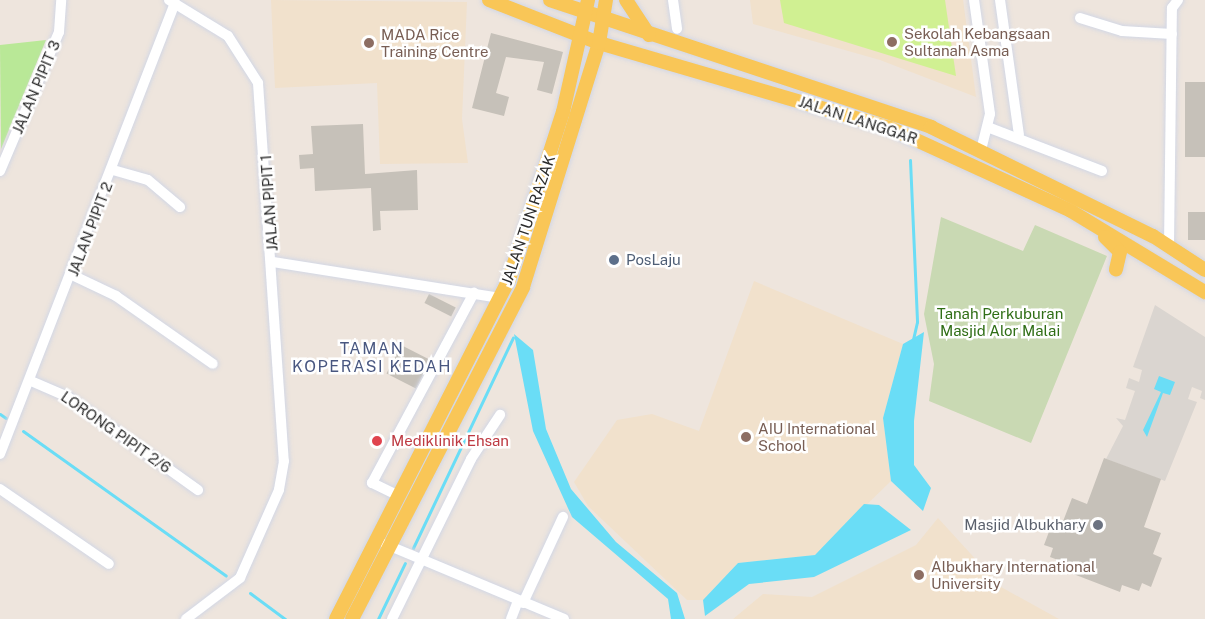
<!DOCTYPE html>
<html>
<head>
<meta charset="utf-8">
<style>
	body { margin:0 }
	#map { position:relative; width:1205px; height:619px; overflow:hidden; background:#eee5dd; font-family:"Public Sans",sans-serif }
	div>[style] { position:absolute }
	.education>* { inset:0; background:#f1e1cc }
	.green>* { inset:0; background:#b9e897 }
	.cemetery>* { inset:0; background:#c9d9b3 }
	.pitch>* { inset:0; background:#d0f092 }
	.plaza>* { inset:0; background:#dad5d0 }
	.water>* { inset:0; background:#6addf6 }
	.stream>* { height:3px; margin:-1.5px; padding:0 1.5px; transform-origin:1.5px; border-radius:1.5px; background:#6addf6 }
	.building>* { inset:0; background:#c6c1b9; transform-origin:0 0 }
	.roads { filter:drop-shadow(0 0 2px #d2d7e5) drop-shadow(0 0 2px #d2d7e5) }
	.minor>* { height:10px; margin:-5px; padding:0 5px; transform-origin:5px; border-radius:5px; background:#fff }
	.major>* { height:14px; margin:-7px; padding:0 7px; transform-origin:7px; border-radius:7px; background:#f9c657 }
	.dots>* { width:16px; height:16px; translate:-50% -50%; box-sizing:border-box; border:3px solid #fff; border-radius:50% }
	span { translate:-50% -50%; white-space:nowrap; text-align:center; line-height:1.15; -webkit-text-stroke:5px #fff; paint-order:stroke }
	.education-label { font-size:15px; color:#785e54 }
	.left { translate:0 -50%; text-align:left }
	.street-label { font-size:15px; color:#2c2c2c }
	.service-label { font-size:15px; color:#4e5e75 }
	.park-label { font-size:15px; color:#306e16 }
	.health-label { font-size:15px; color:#be3a42 }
	.worship-label { font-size:15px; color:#5b616d }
	.right { translate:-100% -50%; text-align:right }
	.neighbourhood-label { font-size:16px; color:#495780; letter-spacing:1.5px }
</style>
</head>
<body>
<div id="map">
	<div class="education">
		<i style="clip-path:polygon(271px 0,467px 2px,462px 119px,468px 163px,380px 164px,377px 83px,275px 88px)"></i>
		<i style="clip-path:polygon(750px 0,963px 0,976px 97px,880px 60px,753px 24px)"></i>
		<i style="clip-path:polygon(754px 281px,903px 344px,883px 418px,891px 481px,815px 555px,738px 563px,703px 600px,687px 600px,588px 506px,574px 482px,617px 420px,652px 414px,699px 431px)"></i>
		<i style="clip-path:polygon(938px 518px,1001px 587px,1059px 619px,733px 619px,763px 594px,812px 597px,916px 545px)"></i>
	</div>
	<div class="green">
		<i style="clip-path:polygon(46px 40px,1px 149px,0 45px)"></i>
	</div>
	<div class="cemetery">
		<i style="clip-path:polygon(941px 217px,1023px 251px,1035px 225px,1107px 256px,1031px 443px,929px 401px,934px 364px,924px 314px)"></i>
	</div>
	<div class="pitch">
		<i style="clip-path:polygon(780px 0,945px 0,956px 76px,784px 23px)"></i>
	</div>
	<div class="plaza">
		<i style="clip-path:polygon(1155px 305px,1205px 337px,1205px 400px,1200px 398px,1202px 391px,1192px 387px,1188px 399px,1197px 402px,1165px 481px,1106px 459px,1123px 426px,1116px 418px,1125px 420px,1135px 391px,1126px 388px,1129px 378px,1139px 382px,1142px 370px,1133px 367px)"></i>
	</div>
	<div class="water">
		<i style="clip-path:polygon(924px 332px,914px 421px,914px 465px,931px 488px,923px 511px,891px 481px,883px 418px,903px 344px)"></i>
		<i style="clip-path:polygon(514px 334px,533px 350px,546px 429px,571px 489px,616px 542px,677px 593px,685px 619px,671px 619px,668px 599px,572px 517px,533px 431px)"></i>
		<i style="clip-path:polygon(1159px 376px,1175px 382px,1170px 395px,1163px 393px,1147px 437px,1143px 430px,1161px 392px,1154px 389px)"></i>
		<i style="clip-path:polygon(864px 504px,879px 505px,911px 530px,814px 577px,749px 584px,705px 616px,703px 600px,738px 563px,815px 555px)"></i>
	</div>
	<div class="stream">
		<i style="left:910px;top:160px;width:162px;rotate:87.5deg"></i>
		<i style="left:917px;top:322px;width:18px;rotate:103deg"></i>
		<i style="left:0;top:414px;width:7px;rotate:34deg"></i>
		<i style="left:23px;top:431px;width:249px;rotate:35.5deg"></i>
		<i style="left:413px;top:548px;width:233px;rotate:-64.6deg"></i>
		<i style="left:250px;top:593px;width:44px;rotate:36.6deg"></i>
		<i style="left:378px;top:619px;width:62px;rotate:-64.3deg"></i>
	</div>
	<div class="building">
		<i style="clip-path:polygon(491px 33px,563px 52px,552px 94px,537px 90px,544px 62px,506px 57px,496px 93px,509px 97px,504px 116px,472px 108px)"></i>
		<i style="left:1185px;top:82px;width:20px;height:75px"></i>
		<i style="clip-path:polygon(363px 124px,365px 174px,417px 170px,418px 210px,380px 211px,381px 230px,373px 231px,371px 188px,315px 191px,314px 168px,300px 169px,299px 155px,313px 154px,311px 126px)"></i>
		<i style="left:1188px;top:212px;width:17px;height:28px"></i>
		<i style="left:429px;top:294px;width:30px;height:10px;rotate:27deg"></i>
		<i style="left:401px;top:345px;width:33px;height:32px;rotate:27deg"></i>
		<i style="clip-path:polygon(1104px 458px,1161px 479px,1144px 527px,1161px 533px,1153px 554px,1162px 558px,1151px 587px,1142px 583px,1139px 591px,1122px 585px,1120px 592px,1063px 570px,1066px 563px,1050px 557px,1053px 548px,1044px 545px,1053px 521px,1062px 524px,1072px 498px,1087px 504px)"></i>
	</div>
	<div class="roads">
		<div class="minor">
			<i style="left:169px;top:0;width:69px;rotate:31.4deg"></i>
			<i style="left:228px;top:36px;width:56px;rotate:57.4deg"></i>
			<i style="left:258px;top:83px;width:379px;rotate:86.1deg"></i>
			<i style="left:284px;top:461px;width:29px;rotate:100deg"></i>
			<i style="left:279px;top:490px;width:96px;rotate:113.9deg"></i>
			<i style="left:240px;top:578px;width:68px;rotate:142.8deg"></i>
			<i style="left:673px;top:0;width:29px;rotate:82deg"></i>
			<i style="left:974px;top:0;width:115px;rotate:82deg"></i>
			<i style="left:990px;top:114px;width:38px;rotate:104deg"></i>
			<i style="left:1000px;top:0;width:136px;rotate:82deg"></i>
			<i style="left:1080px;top:18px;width:44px;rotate:17.2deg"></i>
			<i style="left:1122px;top:31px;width:50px;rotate:3.4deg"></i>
			<i style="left:990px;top:128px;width:120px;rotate:21deg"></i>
			<i style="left:113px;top:170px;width:36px;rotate:16deg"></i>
			<i style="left:148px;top:180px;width:42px;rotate:40.2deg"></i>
			<i style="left:0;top:171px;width:151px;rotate:-67deg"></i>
			<i style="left:59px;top:32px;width:32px;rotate:-86deg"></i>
			<i style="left:1169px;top:246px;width:238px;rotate:-89.3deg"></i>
			<i style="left:1172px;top:8px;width:10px;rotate:-53deg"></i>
			<i style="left:273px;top:262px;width:230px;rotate:9deg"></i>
			<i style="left:72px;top:275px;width:49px;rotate:25.5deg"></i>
			<i style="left:116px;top:296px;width:118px;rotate:35deg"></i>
			<i style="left:31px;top:381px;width:40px;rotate:23.4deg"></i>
			<i style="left:68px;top:397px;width:160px;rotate:35.6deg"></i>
			<i style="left:0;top:454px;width:484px;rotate:-68.8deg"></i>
			<i style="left:0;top:489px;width:132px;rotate:34.5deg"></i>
			<i style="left:397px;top:495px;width:28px;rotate:-154deg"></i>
			<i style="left:372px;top:483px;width:216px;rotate:-61.8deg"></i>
			<i style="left:385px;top:544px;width:194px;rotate:22.7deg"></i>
			<i style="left:523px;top:603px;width:95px;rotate:-65.1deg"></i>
			<i style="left:392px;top:619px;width:178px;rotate:-63.7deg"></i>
			<i style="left:471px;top:459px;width:53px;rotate:-56.6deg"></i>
			<i style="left:511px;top:619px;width:19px;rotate:-69deg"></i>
		</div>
		<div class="major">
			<i style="left:489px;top:0;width:118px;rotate:21.4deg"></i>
			<i style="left:599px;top:43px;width:303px;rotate:16.3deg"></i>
			<i style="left:890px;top:128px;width:199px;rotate:24.6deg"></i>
			<i style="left:1071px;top:211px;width:157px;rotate:31.2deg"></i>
			<i style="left:550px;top:0;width:402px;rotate:18.4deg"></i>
			<i style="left:931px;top:127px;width:247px;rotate:26.2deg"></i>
			<i style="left:1153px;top:236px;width:62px;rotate:33.2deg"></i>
			<i style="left:626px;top:0;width:42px;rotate:56.7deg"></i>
			<i style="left:1105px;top:237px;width:21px;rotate:45deg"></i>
			<i style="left:1120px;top:252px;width:18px;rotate:103deg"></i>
			<i style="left:336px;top:619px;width:381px;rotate:-63deg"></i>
			<i style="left:509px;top:279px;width:176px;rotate:-72.1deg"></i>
			<i style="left:563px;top:112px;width:115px;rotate:-77.4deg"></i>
			<i style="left:352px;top:619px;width:373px;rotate:-62.7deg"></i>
			<i style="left:523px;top:287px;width:256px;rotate:-72.7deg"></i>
			<i style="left:599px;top:43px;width:44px;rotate:-80.8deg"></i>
		</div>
	</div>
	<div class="dots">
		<i style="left:892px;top:42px;background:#8d6e63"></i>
		<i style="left:369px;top:43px;background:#8d6e63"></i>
		<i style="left:614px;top:260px;background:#5c6f8a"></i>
		<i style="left:746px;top:437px;background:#8d6e63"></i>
		<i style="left:377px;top:441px;background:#e0444e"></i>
		<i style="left:1098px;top:525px;background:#6b7280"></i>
		<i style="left:919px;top:575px;background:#8d6e63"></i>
	</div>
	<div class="education-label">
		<span class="left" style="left:904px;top:42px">Sekolah Kebangsaan<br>Sultanah Asma</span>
		<span class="left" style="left:381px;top:43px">MADA Rice<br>Training Centre</span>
		<span class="left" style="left:758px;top:437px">AIU International<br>School</span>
		<span class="left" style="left:931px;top:575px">Albukhary International<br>University</span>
	</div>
	<div class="street-label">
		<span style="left:36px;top:87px;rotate:-67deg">JALAN PIPIT 3</span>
		<span style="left:858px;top:120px;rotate:18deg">JALAN LANGGAR</span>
		<span style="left:269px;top:203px;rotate:-94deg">JALAN PIPIT 1</span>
		<span style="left:528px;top:220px;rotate:-71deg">JALAN TUN RAZAK</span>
		<span style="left:90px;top:229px;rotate:-69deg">JALAN PIPIT 2</span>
		<span style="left:116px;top:432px;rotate:35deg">LORONG PIPIT 2/6</span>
	</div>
	<div class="service-label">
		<span class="left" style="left:626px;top:260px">PosLaju</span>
	</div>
	<div class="park-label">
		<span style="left:1000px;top:322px">Tanah Perkuburan<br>Masjid Alor Malai</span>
	</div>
	<div class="health-label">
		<span class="left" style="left:391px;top:441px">Mediklinik Ehsan</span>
	</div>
	<div class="worship-label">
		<span class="right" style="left:1086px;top:525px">Masjid Albukhary</span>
	</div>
	<div class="neighbourhood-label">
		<span style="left:372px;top:358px">TAMAN<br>KOPERASI KEDAH</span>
	</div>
</div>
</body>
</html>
